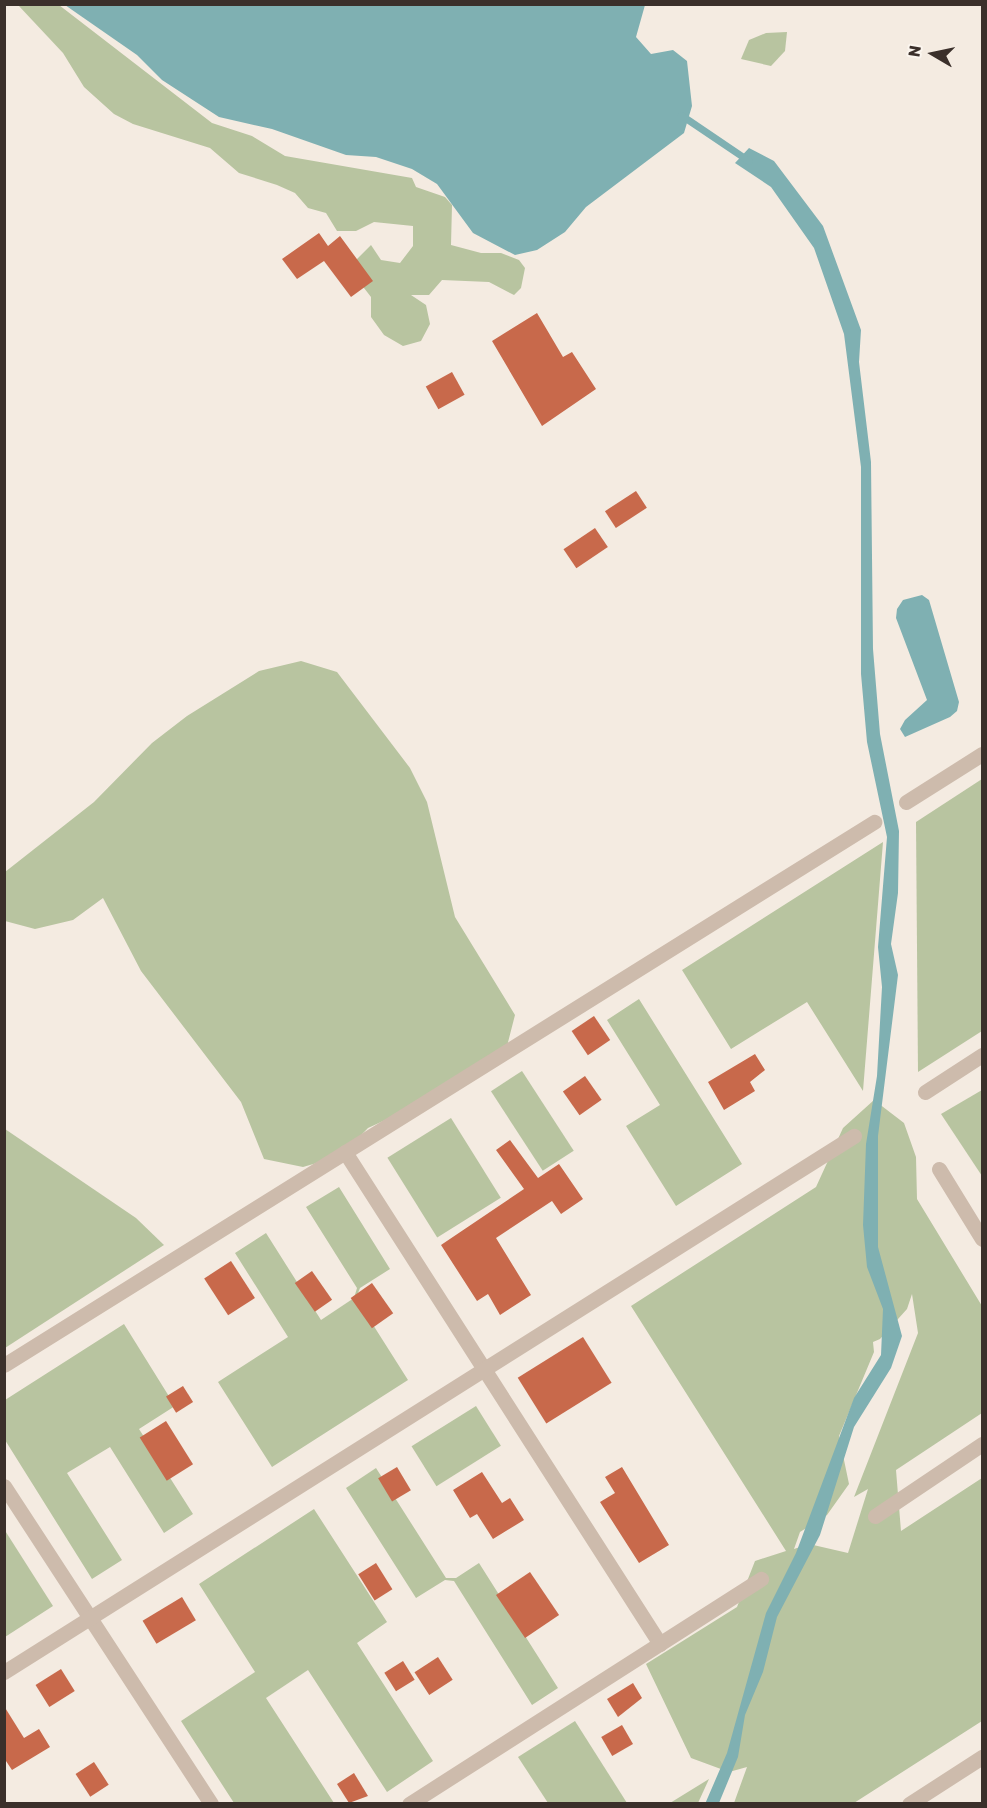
<!DOCTYPE html>
<html>
<head>
<meta charset="utf-8">
<style>
	body { margin:0 }
	#map { position:relative; width:987px; height:1808px; overflow:hidden; background:#f4ebe1; font-family:Rubik,sans-serif }
	div>[style] { position:absolute }
	.green>* { inset:0; background:#b8c4a0; transform-origin:0 0 }
	.water>* { inset:0; background:#7fb0b2 }
	.stream>* { height:7px; margin:-3.5px; padding:0 3.5px; transform-origin:3.5px; border-radius:3.5px; background:#7fb0b2 }
	.building>* { inset:0; background:#c8694b; transform-origin:0 0 }
	.minor>* { height:15px; margin:-7.5px; padding:0 7.5px; transform-origin:7.5px; border-radius:7.5px; background:#cdbbac }
	span { translate:-50% -50%; white-space:nowrap; text-align:center; line-height:1.15; -webkit-text-stroke:4.5px #fbf5ee; paint-order:stroke }
	.frame { position:absolute; inset:0; border:6px solid #3b302b; pointer-events:none }
	.north { position:absolute; left:903px; top:24px; width:60px; height:60px; -webkit-text-stroke:4px #fbf5ee; paint-order:stroke; rotate:279deg; font-size:16px; font-weight:700; line-height:24px; text-align:center; color:#3b302b }
	.north::after { content:''; display:block; margin:auto; width:21px; height:27px; background:#3b302b; clip-path:polygon(50% 0,100% 100%,50% 72%,0 100%) }
</style>
</head>
<body>
<div id="map">
	<div class="green">
		<i style="clip-path:polygon(18px 5px,59px 5px,212px 123px,252px 136px,285px 156px,412px 178px,416px 187px,445px 197px,452px 205px,451px 245px,481px 253px,501px 253px,519px 260px,525px 268px,521px 288px,514px 295px,489px 282px,442px 280px,429px 295px,411px 295px,426px 305px,430px 324px,421px 341px,403px 346px,384px 335px,371px 317px,371px 297px,357px 279px,357px 259px,371px 245px,381px 260px,400px 263px,413px 246px,413px 226px,374px 222px,356px 231px,337px 231px,326px 213px,308px 208px,295px 193px,277px 185px,239px 173px,210px 148px,133px 124px,114px 114px,84px 87px,63px 53px)"></i>
		<i style="clip-path:polygon(787px 32px,785px 51px,771px 66px,741px 59px,749px 40px,766px 33px)"></i>
		<i style="clip-path:polygon(301px 661px,337px 672px,410px 768px,427px 802px,455px 917px,515px 1015px,506px 1050px,479px 1077px,368px 1128px,341px 1156px,303px 1167px,264px 1159px,241px 1102px,141px 971px,103px 898px,73px 920px,35px 929px,5px 921px,5px 872px,94px 802px,152px 743px,187px 716px,259px 671px)"></i>
		<i style="clip-path:polygon(982px 779px,982px 1031px,918px 1072px,916px 822px)"></i>
		<i style="clip-path:polygon(883px 842px,863px 1091px,807px 1002px,731px 1049px,682px 970px)"></i>
		<i style="clip-path:polygon(639px 999px,742px 1164px,676px 1206px,626px 1126px,660px 1105px,607px 1020px)"></i>
		<i style="left:522px;top:1071px;width:95px;height:37px;rotate:57deg"></i>
		<i style="clip-path:polygon(982px 1090px,982px 1176px,941px 1114px)"></i>
		<i style="clip-path:polygon(evenodd,874px 1100px,904px 1123px,916px 1157px,917px 1199px,982px 1306px,982px 1413px,896px 1470px,901px 1531px,982px 1478px,982px 1721px,854px 1803px,734px 1803px,747px 1767px,729px 1772px,691px 1758px,646px 1664px,737px 1607px,755px 1561px,786px 1551px,631px 1306px,816px 1187px,843px 1128px,874px 1100px,912px 1294px,918px 1333px,854px 1497px,868px 1489px,848px 1553px,809px 1544px,794px 1549px,800px 1532px,827px 1515px,849px 1484px,839px 1436px,874px 1352px,873px 1342px,880px 1339px,907px 1309px,912px 1294px)"></i>
		<i style="left:451px;top:1118px;width:94px;height:75px;rotate:58deg"></i>
		<i style="clip-path:polygon(5px 1129px,136px 1218px,164px 1245px,5px 1348px)"></i>
		<i style="clip-path:polygon(339px 1187px,390px 1269px,360px 1288px,356px 1298px,408px 1380px,272px 1467px,218px 1382px,288px 1337px,235px 1253px,266px 1233px,321px 1320px,354px 1298px,357px 1288px,306px 1207px)"></i>
		<i style="clip-path:polygon(124px 1324px,175px 1406px,139px 1429px,193px 1514px,164px 1533px,110px 1447px,67px 1473px,122px 1560px,92px 1579px,5px 1440px,5px 1400px)"></i>
		<i style="left:476px;top:1406px;width:47px;height:76px;rotate:58deg"></i>
		<i style="clip-path:polygon(376px 1468px,446px 1578px,456px 1578px,479px 1563px,558px 1688px,532px 1705px,454px 1581px,445px 1580px,416px 1598px,346px 1488px)"></i>
		<i style="clip-path:polygon(314px 1509px,387px 1622px,357px 1643px,433px 1761px,387px 1792px,308px 1670px,266px 1698px,334px 1803px,234px 1803px,181px 1721px,255px 1672px,199px 1584px)"></i>
		<i style="clip-path:polygon(4px 1529px,53px 1606px,5px 1637px,4px 1637px)"></i>
		<i style="clip-path:polygon(575px 1721px,627px 1803px,548px 1803px,518px 1757px)"></i>
		<i style="clip-path:polygon(709px 1779px,698px 1803px,670px 1803px)"></i>
	</div>
	<div class="water">
		<i style="clip-path:polygon(65px 5px,645px 5px,636px 37px,651px 54px,673px 50px,687px 61px,692px 106px,684px 133px,586px 207px,565px 232px,537px 250px,515px 255px,473px 233px,437px 184px,412px 169px,376px 157px,346px 155px,272px 129px,219px 117px,162px 80px,137px 55px)"></i>
		<i style="clip-path:polygon(749px 148px,774px 161px,823px 226px,861px 330px,859px 362px,871px 462px,873px 649px,880px 734px,899px 831px,898px 893px,891px 944px,898px 975px,878px 1136px,878px 1247px,902px 1336px,891px 1368px,854px 1427px,820px 1535px,777px 1617px,763px 1672px,745px 1715px,738px 1757px,719px 1803px,705px 1804px,727px 1753px,766px 1613px,796px 1553px,854px 1398px,881px 1355px,883px 1309px,867px 1267px,863px 1225px,866px 1144px,877px 1076px,882px 987px,878px 947px,887px 837px,867px 742px,861px 674px,861px 467px,844px 334px,814px 248px,771px 187px,735px 163px)"></i>
		<i style="clip-path:polygon(922px 595px,929px 600px,959px 702px,957px 711px,950px 717px,905px 737px,900px 729px,905px 720px,927px 700px,896px 618px,897px 609px,903px 600px)"></i>
	</div>
	<div class="stream">
		<i style="left:681px;top:115px;width:82px;rotate:34.1deg"></i>
	</div>
	<div class="building">
		<i style="clip-path:polygon(319px 233px,328px 246px,340px 236px,373px 281px,351px 297px,324px 261px,297px 279px,282px 259px)"></i>
		<i style="clip-path:polygon(537px 313px,563px 357px,572px 352px,596px 389px,542px 426px,492px 341px)"></i>
		<i style="left:452px;top:372px;width:26px;height:30px;rotate:61deg"></i>
		<i style="left:636px;top:491px;width:20px;height:37px;rotate:57deg"></i>
		<i style="left:595px;top:528px;width:23px;height:38px;rotate:56deg"></i>
		<i style="left:594px;top:1016px;width:29px;height:27px;rotate:56deg"></i>
		<i style="clip-path:polygon(755px 1054px,765px 1070px,750px 1082px,755px 1091px,724px 1110px,708px 1082px)"></i>
		<i style="left:585px;top:1076px;width:29px;height:27px;rotate:55deg"></i>
		<i style="clip-path:polygon(510px 1140px,538px 1178px,559px 1164px,583px 1199px,561px 1214px,552px 1201px,496px 1238px,531px 1295px,500px 1315px,488px 1294px,477px 1301px,441px 1245px,524px 1189px,496px 1150px)"></i>
		<i style="left:231px;top:1261px;width:44px;height:32px;rotate:57deg"></i>
		<i style="left:312px;top:1271px;width:35px;height:21px;rotate:55deg"></i>
		<i style="left:372px;top:1283px;width:37px;height:26px;rotate:55deg"></i>
		<i style="left:583px;top:1337px;width:54px;height:77px;rotate:58deg"></i>
		<i style="left:183px;top:1386px;width:19px;height:20px;rotate:58deg"></i>
		<i style="left:166px;top:1421px;width:51px;height:31px;rotate:58deg"></i>
		<i style="left:397px;top:1467px;width:27px;height:22px;rotate:59deg"></i>
		<i style="clip-path:polygon(622px 1467px,669px 1545px,639px 1563px,600px 1502px,615px 1493px,605px 1477px)"></i>
		<i style="clip-path:polygon(482px 1472px,502px 1503px,510px 1498px,524px 1520px,493px 1539px,477px 1514px,470px 1518px,453px 1490px)"></i>
		<i style="left:376px;top:1563px;width:31px;height:21px;rotate:58deg"></i>
		<i style="left:530px;top:1572px;width:52px;height:41px;rotate:56deg"></i>
		<i style="left:182px;top:1597px;width:27px;height:46px;rotate:59deg"></i>
		<i style="left:438px;top:1657px;width:27px;height:28px;rotate:57deg"></i>
		<i style="left:403px;top:1661px;width:22px;height:22px;rotate:58deg"></i>
		<i style="left:61px;top:1669px;width:26px;height:30px;rotate:58deg"></i>
		<i style="clip-path:polygon(633px 1683px,642px 1698px,618px 1717px,607px 1699px)"></i>
		<i style="clip-path:polygon(4px 1706px,24px 1738px,39px 1729px,50px 1747px,12px 1770px,4px 1758px)"></i>
		<i style="left:622px;top:1725px;width:22px;height:24px;rotate:60deg"></i>
		<i style="left:94px;top:1762px;width:27px;height:22px;rotate:57deg"></i>
		<i style="clip-path:polygon(354px 1773px,368px 1796px,349px 1803px,337px 1784px)"></i>
	</div>
	<div class="minor">
		<i style="left:906px;top:802px;width:90px;rotate:-32.3deg"></i>
		<i style="left:925px;top:1092px;width:68px;rotate:-33deg"></i>
		<i style="left:345px;top:1152px;width:584px;rotate:57.37deg"></i>
		<i style="left:939px;top:1169px;width:82px;rotate:58.4deg"></i>
		<i style="left:4px;top:1365px;width:1026px;rotate:-31.97deg"></i>
		<i style="left:4px;top:1486px;width:379px;rotate:56.9deg"></i>
		<i style="left:875px;top:1516px;width:129px;rotate:-33.9deg"></i>
		<i style="left:4px;top:1672px;width:1005px;rotate:-32.24deg"></i>
		<i style="left:409px;top:1804px;width:418px;rotate:-32.6deg"></i>
		<i style="left:909px;top:1804px;width:87px;rotate:-32.8deg"></i>
	</div>
	<div class="frame"></div>
	<div class="north">N</div>
</div>
</body>
</html>
